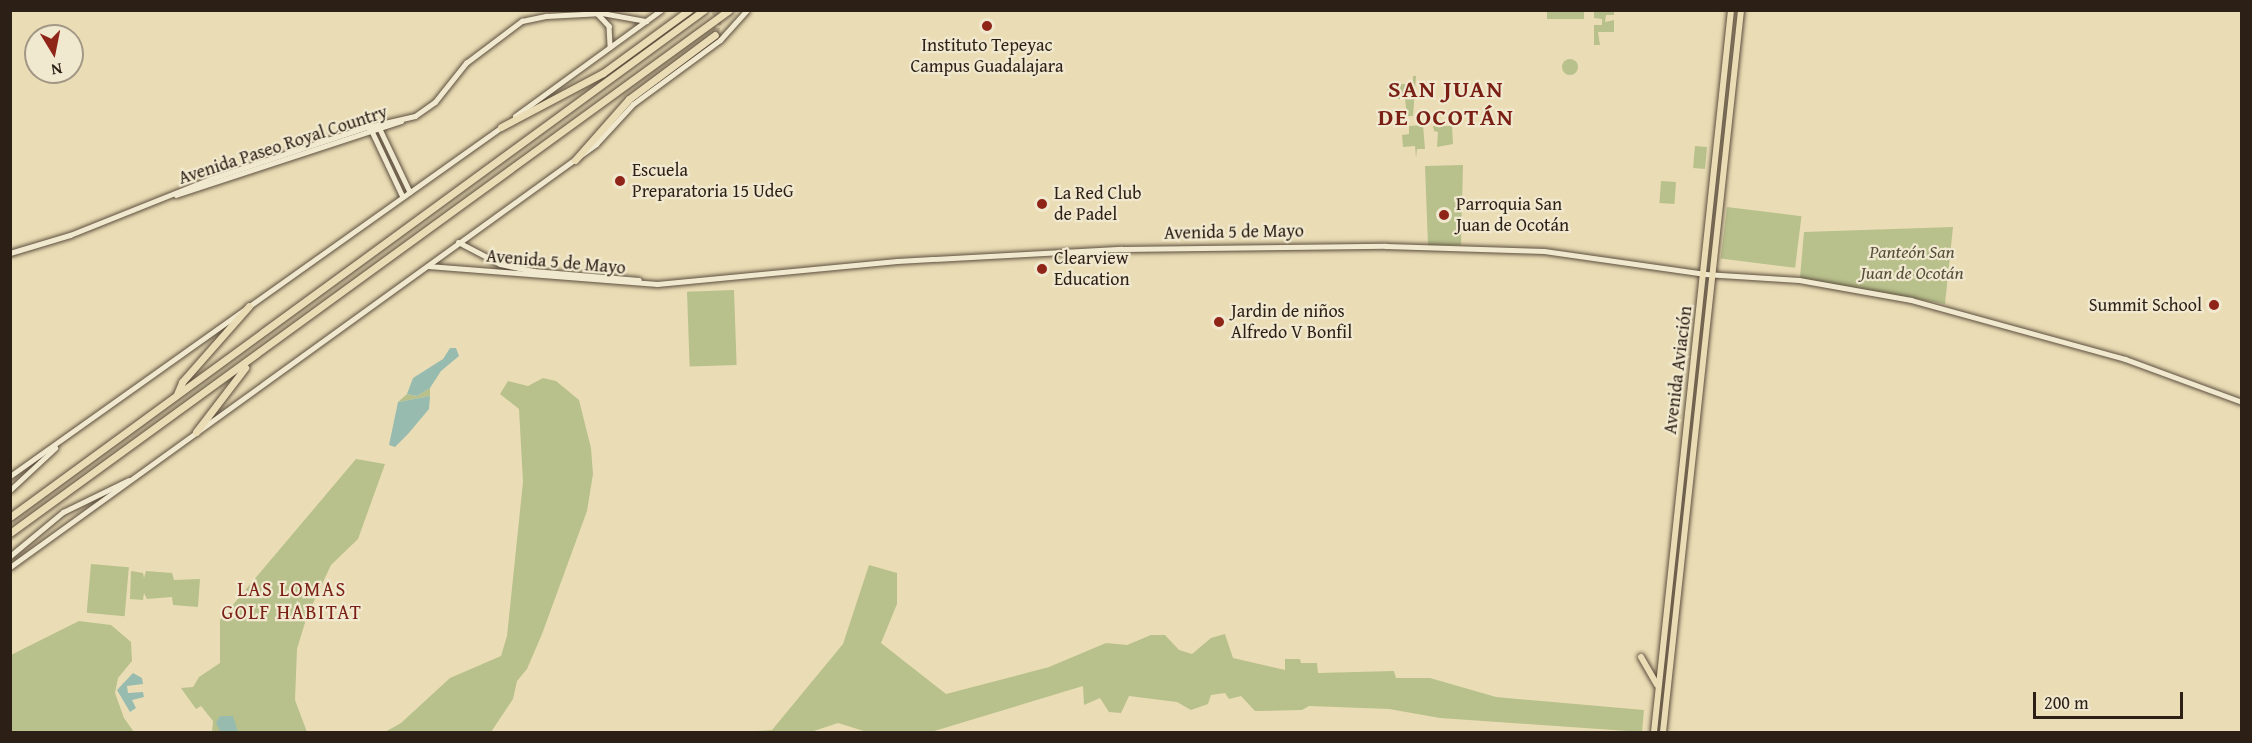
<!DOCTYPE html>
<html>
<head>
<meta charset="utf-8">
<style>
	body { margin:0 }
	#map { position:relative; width:2252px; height:743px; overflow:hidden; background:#eaddb5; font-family:"Gentium Book Plus",serif }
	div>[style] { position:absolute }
	.green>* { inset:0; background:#b8c08c; transform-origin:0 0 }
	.round { border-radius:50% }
	.water>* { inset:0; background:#98bbb0 }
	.motorway-tunnel>* { height:7px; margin-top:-3.5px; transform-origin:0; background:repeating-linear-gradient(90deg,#c4b795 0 7px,transparent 0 10.5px) }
	.roads { filter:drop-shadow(0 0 2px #5c4e3e) drop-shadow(0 0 2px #5c4e3e) }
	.tertiary>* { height:4.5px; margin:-2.25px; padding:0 2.25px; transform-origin:2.25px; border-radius:2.25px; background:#f1e9cf }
	.secondary>* { height:5px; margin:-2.5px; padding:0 2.5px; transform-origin:2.5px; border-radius:2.5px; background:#f1e9cf }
	.primary>* { height:6px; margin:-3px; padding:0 3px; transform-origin:3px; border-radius:3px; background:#eaddb5 }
	.motorway>* { height:7px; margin:-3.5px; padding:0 3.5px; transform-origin:3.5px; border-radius:3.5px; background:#eaddb5 }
	.dots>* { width:16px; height:16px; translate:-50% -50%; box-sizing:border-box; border:3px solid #f1e9cf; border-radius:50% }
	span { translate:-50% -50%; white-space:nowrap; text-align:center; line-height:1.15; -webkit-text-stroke:4.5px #f1e9cf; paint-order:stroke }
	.poi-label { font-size:18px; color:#2c1f16 }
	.left { translate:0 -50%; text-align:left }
	.right { translate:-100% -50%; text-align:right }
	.street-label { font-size:18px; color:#2c1f16 }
	.park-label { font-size:18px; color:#564f39; font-style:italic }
	.neighbourhood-label { font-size:20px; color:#7a1f14; letter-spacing:1.5px }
	.district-label { font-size:24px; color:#7a1f14; font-weight:700; letter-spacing:1.5px }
	.frame { position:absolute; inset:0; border:12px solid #2c1f16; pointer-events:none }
	.north { position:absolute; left:24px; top:24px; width:60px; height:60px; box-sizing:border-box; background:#f1e9cf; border:2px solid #a29885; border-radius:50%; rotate:170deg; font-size:16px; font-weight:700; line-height:24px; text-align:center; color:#2c1f16 }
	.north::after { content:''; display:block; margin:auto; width:21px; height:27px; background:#8f2418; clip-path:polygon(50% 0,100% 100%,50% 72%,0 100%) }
	.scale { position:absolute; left:2033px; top:692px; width:150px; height:27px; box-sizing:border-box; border:3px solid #2c1f16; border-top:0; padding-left:8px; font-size:18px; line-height:21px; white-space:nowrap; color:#2c1f16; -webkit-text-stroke:4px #f1e9cf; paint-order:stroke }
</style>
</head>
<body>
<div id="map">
	<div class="green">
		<i style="left:1547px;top:11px;width:37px;height:8px"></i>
		<i style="clip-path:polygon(1594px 11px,1614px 11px,1614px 15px,1606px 15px,1605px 22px,1614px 20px,1614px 32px,1598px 32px,1600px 45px,1594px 45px,1594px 25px,1602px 25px,1602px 19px,1594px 18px)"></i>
		<i class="round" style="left:1562px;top:59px;width:16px;height:16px"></i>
		<i style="clip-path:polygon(1413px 76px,1416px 76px,1413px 116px,1407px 116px,1405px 99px,1398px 99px,1398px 90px,1387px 91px,1387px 84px,1405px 84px,1405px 98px,1412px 98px)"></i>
		<i style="clip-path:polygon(1423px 125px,1425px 149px,1417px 149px,1416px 158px,1415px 146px,1403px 147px,1402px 135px,1409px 134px,1409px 126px)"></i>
		<i style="clip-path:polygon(1433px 126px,1452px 126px,1453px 144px,1437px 147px,1438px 132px,1434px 131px)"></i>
		<i style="left:1695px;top:146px;width:12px;height:22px;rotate:5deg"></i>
		<i style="clip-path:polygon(1463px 165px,1461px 245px,1428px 245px,1425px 166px)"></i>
		<i style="left:1661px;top:181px;width:15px;height:22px;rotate:4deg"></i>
		<i style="left:1727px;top:207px;width:75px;height:52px;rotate:7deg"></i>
		<i style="clip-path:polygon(1953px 227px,1945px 304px,1800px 278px,1804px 232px)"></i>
		<i style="left:734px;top:290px;width:75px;height:47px;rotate:88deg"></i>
		<i style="clip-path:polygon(543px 378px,556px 381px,579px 400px,591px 448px,593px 474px,587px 511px,542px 634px,527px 669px,517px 681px,513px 699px,491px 732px,385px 732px,401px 723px,450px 678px,501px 656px,507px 636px,523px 482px,519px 409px,500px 394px,508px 381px,528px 386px)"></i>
		<i style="clip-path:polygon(430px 388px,430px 396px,398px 402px,407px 394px,417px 396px)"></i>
		<i style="clip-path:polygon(356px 459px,385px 464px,358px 539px,331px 565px,307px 616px,297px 649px,295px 700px,307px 732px,212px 732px,213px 721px,201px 706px,196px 709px,181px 688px,193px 687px,199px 677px,220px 663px,220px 620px)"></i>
		<i style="left:91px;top:564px;width:38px;height:49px;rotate:5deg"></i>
		<i style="clip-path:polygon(869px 565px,897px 573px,897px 604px,881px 643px,946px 694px,1049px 667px,1106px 643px,1127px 645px,1151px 635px,1165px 635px,1179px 650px,1192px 654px,1211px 638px,1225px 634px,1233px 658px,1285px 670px,1285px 659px,1300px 659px,1301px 663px,1317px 663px,1318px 673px,1394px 671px,1396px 678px,1430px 678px,1496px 697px,1644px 710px,1642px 732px,1440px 718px,1389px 709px,1309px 706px,1302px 710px,1255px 711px,1241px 696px,1229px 699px,1225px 693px,1211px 695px,1208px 704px,1191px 710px,1177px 702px,1129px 696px,1121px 713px,1109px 712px,1100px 698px,1084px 705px,1083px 686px,931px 732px,867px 732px,838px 723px,811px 732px,742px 732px,772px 730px,843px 644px)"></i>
		<i style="clip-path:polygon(131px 571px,143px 573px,144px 578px,146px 571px,172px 573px,174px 580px,200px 579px,198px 607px,173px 605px,172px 597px,147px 599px,144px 593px,143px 600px,130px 599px)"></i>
		<i style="clip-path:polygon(79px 621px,111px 625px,131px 642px,132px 661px,118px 678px,115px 693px,124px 718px,134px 732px,11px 732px,11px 655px)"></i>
	</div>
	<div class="water">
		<i style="clip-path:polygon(450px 348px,456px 348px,459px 356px,441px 371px,430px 388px,417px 396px,407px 394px,413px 378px,443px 359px)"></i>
		<i style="clip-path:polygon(430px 396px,429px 409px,408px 434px,395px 447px,389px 445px,398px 402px)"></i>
		<i style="clip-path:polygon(133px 673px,142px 678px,143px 684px,127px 686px,128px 693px,143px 692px,144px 697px,132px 700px,136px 708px,130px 712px,117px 690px)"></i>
		<i style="clip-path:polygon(220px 716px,233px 716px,238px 732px,221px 732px,216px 723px)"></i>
	</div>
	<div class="motorway-tunnel">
		<i style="left:714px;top:10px;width:9px;rotate:54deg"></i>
		<i style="left:719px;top:17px;width:18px;rotate:103deg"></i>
	</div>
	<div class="roads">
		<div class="tertiary">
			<i style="left:597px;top:13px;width:18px;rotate:47deg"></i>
			<i style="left:609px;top:26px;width:21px;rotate:87deg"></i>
			<i style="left:379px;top:127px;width:72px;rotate:64.5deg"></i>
			<i style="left:371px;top:129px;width:75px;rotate:64.8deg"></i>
			<i style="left:176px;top:195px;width:237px;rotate:-18.2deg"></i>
			<i style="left:10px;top:253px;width:63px;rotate:-16.7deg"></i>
			<i style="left:70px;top:235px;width:151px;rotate:-21.8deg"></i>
			<i style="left:210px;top:179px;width:161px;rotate:-18.4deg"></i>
			<i style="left:363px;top:128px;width:53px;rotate:-13deg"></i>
			<i style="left:415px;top:116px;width:24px;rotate:-35deg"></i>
			<i style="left:435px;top:102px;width:50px;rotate:-51.5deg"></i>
			<i style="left:466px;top:63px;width:70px;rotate:-36.9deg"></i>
			<i style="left:522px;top:21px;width:25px;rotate:-12deg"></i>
			<i style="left:546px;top:16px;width:56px;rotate:-3.1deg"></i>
			<i style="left:602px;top:13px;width:45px;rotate:10.3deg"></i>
		</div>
		<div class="secondary">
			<i style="left:515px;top:116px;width:180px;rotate:-36deg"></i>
			<i style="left:458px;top:242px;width:47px;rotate:27.6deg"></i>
			<i style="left:500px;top:264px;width:34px;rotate:12deg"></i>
			<i style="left:533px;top:271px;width:106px;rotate:4.9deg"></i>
			<i style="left:428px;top:266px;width:230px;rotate:4.5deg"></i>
			<i style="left:657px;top:284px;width:241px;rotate:-5.5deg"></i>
			<i style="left:897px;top:261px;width:225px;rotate:-3.1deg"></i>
			<i style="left:1122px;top:249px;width:264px;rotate:-0.7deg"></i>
			<i style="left:1386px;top:246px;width:158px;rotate:1.8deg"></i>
			<i style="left:1544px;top:251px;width:163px;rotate:8.1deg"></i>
			<i style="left:1705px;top:274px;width:94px;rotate:3.7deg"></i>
			<i style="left:1799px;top:280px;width:114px;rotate:10.1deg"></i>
			<i style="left:1911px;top:300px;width:222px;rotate:15.4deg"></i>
			<i style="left:2125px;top:359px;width:125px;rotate:20.2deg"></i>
			<i style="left:10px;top:476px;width:605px;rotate:-35.37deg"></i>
			<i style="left:10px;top:490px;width:62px;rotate:-43deg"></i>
			<i style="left:10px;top:556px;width:69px;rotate:-39.7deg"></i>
			<i style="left:63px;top:512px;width:73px;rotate:-25.9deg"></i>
			<i style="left:10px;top:567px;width:723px;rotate:-35.82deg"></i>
			<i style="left:596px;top:144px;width:54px;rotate:-47.2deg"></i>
			<i style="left:633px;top:104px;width:108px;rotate:-36.3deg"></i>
			<i style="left:720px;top:40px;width:40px;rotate:-48deg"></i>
		</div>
		<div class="primary">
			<i style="left:1641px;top:657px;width:32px;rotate:60deg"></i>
			<i style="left:1654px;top:732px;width:726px;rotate:-83.91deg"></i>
			<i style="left:1663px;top:732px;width:726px;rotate:-83.83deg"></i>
		</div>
		<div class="motorway">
			<i style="left:501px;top:127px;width:115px;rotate:-27.9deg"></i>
			<i style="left:603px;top:73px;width:107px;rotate:-36.2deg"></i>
			<i style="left:575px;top:160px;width:81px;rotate:-48.5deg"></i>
			<i style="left:629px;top:99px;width:107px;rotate:-36.7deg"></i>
			<i style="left:177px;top:394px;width:13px;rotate:-67deg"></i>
			<i style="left:182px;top:382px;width:101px;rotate:-48.6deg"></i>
			<i style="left:196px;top:432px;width:81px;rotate:-52.6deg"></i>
			<i style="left:10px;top:517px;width:859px;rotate:-36.15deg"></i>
			<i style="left:10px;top:533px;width:889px;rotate:-36.03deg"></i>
		</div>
	</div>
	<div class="dots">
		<i style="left:987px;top:26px;background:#8f2418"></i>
		<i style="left:620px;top:181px;background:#8f2418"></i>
		<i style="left:1042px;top:204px;background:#8f2418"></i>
		<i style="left:1444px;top:215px;background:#8f2418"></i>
		<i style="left:1042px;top:269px;background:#8f2418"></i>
		<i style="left:2214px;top:305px;background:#8f2418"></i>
		<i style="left:1219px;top:322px;background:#8f2418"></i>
	</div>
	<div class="poi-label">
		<span style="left:987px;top:56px">Instituto Tepeyac<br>Campus Guadalajara</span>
		<span class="left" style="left:632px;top:181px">Escuela<br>Preparatoria 15 UdeG</span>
		<span class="left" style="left:1054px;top:204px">La Red Club<br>de Padel</span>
		<span class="left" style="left:1456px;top:215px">Parroquia San<br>Juan de Ocotán</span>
		<span class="left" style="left:1054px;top:269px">Clearview<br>Education</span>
		<span class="right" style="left:2202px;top:305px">Summit School</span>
		<span class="left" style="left:1231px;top:322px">Jardin de niños<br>Alfredo V Bonfil</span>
	</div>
	<div class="street-label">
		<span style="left:283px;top:145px;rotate:-18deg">Avenida Paseo Royal Country</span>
		<span style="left:1234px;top:232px;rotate:-1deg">Avenida 5 de Mayo</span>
		<span style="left:556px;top:262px;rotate:5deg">Avenida 5 de Mayo</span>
		<span style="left:1678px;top:370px;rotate:-83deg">Avenida Aviación</span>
	</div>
	<div class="park-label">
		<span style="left:1912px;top:263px">Panteón San<br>Juan de Ocotán</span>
	</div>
	<div class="neighbourhood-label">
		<span style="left:292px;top:600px">LAS LOMAS<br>GOLF HABITAT</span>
	</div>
	<div class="district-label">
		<span style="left:1446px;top:103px">SAN JUAN<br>DE OCOTÁN</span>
	</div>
	<div class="frame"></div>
	<div class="north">N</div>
	<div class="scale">200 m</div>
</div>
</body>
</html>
